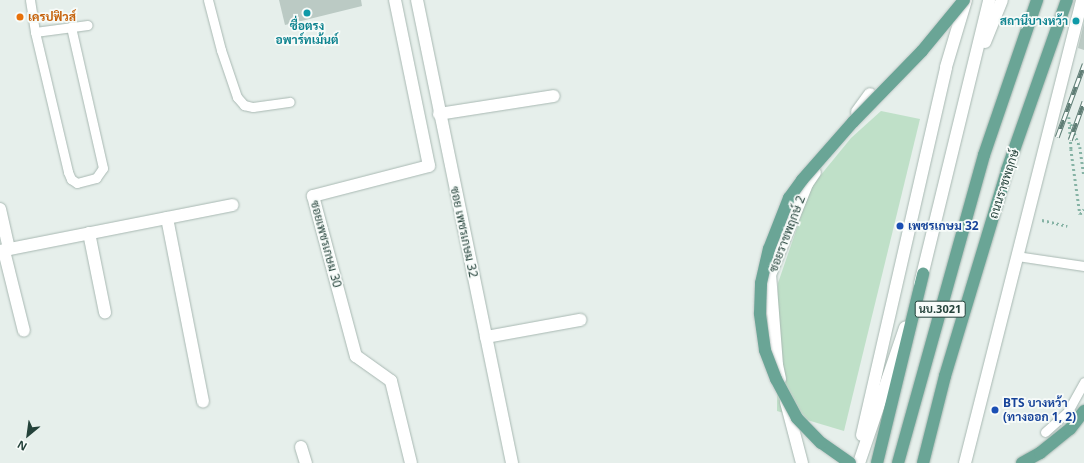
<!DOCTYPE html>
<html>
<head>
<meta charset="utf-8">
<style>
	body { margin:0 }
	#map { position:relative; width:1084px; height:463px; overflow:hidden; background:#e6efeb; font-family:"Noto Sans",Sarabun,sans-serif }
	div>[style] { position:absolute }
	.green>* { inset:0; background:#bfe0c8 }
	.building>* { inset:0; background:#bbcac4 }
	.path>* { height:2.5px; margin-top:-1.25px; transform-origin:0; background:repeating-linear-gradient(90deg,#86b3a5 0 2px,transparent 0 5px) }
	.roads { filter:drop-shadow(0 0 1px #a8b8b2) drop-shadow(0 0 1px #a8b8b2) }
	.service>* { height:9px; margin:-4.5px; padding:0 4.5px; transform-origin:4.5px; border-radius:4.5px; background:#fff }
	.minor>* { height:12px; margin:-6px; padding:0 6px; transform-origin:6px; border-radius:6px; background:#fff }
	.secondary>* { height:12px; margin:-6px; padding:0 6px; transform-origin:6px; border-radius:6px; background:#fff }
	.primary>* { height:12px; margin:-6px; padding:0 6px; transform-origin:6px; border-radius:6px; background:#6aa596 }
	.rail>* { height:4.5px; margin-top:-2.25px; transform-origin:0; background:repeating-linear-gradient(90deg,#f7fbf9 0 9px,#5f7d75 0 18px); box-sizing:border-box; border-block:1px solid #5f7d75 }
	.bridges { filter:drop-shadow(0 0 1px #c2cac8) drop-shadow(0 0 1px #c2cac8) }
	.primary-bridge>* { height:12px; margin:-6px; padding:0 6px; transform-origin:6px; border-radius:6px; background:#6aa596 }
	.dots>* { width:11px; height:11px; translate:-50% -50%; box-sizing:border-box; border:2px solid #f7fbf9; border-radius:50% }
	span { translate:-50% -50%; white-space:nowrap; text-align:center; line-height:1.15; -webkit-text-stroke:3.5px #f7fbf9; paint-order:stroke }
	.shield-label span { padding:1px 3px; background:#f7fbf9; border:1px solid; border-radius:3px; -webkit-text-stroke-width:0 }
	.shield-label { font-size:11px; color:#24423a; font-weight:700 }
	.food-label { font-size:12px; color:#c56008; font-weight:700 }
	.left { translate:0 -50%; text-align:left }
	.culture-label { font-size:12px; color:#0d838f; font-weight:700 }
	.right { translate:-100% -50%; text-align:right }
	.street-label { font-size:12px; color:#24423a }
	.transit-label { font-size:12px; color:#164399; font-weight:700 }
	.north { position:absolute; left:8px; top:415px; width:40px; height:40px; -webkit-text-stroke:3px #f7fbf9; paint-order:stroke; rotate:209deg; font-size:11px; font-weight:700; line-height:16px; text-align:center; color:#24423a }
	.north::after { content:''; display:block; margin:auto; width:14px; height:18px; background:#24423a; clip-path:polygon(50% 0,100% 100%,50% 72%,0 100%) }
</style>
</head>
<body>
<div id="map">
	<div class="green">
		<i style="clip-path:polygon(881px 111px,920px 119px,844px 431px,777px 411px,778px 283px,811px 187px,851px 138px)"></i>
	</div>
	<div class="building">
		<i style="clip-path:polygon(279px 0,361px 0,362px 6px,285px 25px)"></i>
		<i style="clip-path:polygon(1084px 23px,1084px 50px,1078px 48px)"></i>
	</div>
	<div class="path">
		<i style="left:1069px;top:117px;width:32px;rotate:86deg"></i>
		<i style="left:1071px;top:149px;width:66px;rotate:82.1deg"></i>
		<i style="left:1071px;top:124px;width:25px;rotate:69deg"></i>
		<i style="left:1080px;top:147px;width:29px;rotate:82deg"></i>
		<i style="left:1080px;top:214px;width:6px;rotate:-51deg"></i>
		<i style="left:1042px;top:220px;width:26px;rotate:13deg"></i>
	</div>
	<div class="roads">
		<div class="service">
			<i style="left:30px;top:0;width:32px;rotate:81deg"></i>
			<i style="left:35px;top:32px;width:144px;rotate:76.7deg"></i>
			<i style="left:68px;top:172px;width:8px;rotate:67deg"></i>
			<i style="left:71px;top:179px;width:7px;rotate:34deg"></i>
			<i style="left:77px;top:183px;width:20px;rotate:-15deg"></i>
			<i style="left:96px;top:178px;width:12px;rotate:-55deg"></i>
			<i style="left:103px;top:168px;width:145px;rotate:-102.8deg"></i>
			<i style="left:208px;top:0;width:52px;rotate:75.4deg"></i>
			<i style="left:221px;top:50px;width:50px;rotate:71.2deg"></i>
			<i style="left:237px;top:97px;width:11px;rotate:49deg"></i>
			<i style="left:244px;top:105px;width:9px;rotate:13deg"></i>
			<i style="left:253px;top:107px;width:37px;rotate:-8deg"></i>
			<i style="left:35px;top:32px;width:53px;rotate:-7.5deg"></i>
			<i style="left:1017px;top:256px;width:68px;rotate:8.5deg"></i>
			<i style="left:1045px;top:432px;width:31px;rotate:-42deg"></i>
			<i style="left:1068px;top:411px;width:33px;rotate:-61deg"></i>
		</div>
		<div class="minor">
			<i style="left:395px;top:0;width:169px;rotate:78.4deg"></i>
			<i style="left:429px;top:166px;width:120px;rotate:165.5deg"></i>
			<i style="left:313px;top:196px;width:166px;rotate:75deg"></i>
			<i style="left:356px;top:356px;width:43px;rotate:35.5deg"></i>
			<i style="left:391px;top:381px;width:84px;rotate:76.3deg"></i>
			<i style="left:417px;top:0;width:473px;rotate:78.4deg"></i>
			<i style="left:857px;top:112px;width:22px;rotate:-54deg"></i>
			<i style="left:439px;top:114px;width:116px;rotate:-8.9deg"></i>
			<i style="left:0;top:209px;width:41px;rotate:77.3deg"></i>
			<i style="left:167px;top:218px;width:187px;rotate:78.9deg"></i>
			<i style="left:89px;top:233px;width:81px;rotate:78.6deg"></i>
			<i style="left:0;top:251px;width:237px;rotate:-11.2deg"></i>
			<i style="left:4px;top:251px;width:82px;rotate:76deg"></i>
			<i style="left:486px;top:337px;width:96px;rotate:-10.3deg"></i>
			<i style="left:780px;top:379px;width:14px;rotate:-102deg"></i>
			<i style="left:777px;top:365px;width:90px;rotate:-94.4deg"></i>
			<i style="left:770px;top:275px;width:98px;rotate:-67.9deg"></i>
			<i style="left:807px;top:184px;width:14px;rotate:-56deg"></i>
			<i style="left:786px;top:402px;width:63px;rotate:75.3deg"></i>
			<i style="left:301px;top:447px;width:17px;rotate:73deg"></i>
		</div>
		<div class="secondary">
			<i style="left:985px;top:42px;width:45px;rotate:-68deg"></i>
			<i style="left:920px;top:284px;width:292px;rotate:-76.3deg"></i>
			<i style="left:862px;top:435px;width:377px;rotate:-77.1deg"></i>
			<i style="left:946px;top:67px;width:70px;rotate:-73.4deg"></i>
			<i style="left:859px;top:463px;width:143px;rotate:-71.2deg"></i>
			<i style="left:965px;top:463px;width:478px;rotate:-75.8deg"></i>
		</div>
		<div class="primary">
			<i style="left:877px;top:463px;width:195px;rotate:-76.3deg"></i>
			<i style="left:898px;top:463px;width:320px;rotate:-74.4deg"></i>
			<i style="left:984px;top:155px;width:164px;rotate:-71.1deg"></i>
			<i style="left:923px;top:463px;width:90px;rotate:-75.8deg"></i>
			<i style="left:945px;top:376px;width:215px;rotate:-73.2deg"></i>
			<i style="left:1007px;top:170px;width:180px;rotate:-70.6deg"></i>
			<i style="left:1022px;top:463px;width:21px;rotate:-29deg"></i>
			<i style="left:1040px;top:453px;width:38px;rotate:-39deg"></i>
			<i style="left:1070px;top:429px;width:23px;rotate:-52deg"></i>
		</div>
	</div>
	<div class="rail">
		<i style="left:1057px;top:137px;width:78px;rotate:-69.7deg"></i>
		<i style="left:1070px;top:140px;width:41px;rotate:-70.3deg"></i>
	</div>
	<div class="bridges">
		<div class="primary-bridge">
			<i style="left:850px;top:463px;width:35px;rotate:-145deg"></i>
			<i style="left:821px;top:443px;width:35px;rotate:-134deg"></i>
			<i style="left:797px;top:418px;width:44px;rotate:-118.3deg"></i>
			<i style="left:776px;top:379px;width:31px;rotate:-111deg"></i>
			<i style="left:765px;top:350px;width:37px;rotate:-98deg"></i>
			<i style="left:760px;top:313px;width:30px;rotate:-88deg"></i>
			<i style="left:761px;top:283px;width:35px;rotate:-77deg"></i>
			<i style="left:769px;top:249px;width:55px;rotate:-68.6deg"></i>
			<i style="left:789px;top:198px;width:22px;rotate:-54deg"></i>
			<i style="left:802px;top:180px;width:77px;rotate:-48.7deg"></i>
			<i style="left:853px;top:122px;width:99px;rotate:-45.8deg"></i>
			<i style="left:922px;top:51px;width:66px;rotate:-50.5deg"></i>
		</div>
	</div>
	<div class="dots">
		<i style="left:307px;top:13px;background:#0f9aa8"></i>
		<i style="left:20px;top:17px;background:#e8710a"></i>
		<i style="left:1076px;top:21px;background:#0f9aa8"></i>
		<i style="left:900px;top:226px;background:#1a4fb4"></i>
		<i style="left:995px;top:410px;background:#1a4fb4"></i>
	</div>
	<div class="shield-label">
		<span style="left:940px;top:309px">นบ.3021</span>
	</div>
	<div class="food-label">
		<span class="left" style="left:28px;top:17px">เครปฟิวส์</span>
	</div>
	<div class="culture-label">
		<span class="right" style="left:1068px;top:21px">สถานีบางหว้า</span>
		<span style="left:307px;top:33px">ซื่อตรง<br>อพาร์ทเม้นต์</span>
	</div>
	<div class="street-label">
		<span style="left:1004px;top:184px;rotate:-72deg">ถนนราชพฤกษ์</span>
		<span style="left:464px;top:232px;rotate:78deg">ซอย เพชรเกษม 32</span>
		<span style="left:787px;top:234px;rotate:-69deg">ซอยราชพฤกษ์ 2</span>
		<span style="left:326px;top:244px;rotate:75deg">ซอยเพชรเกษม 30</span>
	</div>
	<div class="transit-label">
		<span class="left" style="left:908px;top:226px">เพชรเกษม 32</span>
		<span class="left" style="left:1003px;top:410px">BTS บางหว้า<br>(ทางออก 1, 2)</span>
	</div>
	<div class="north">N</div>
</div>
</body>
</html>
